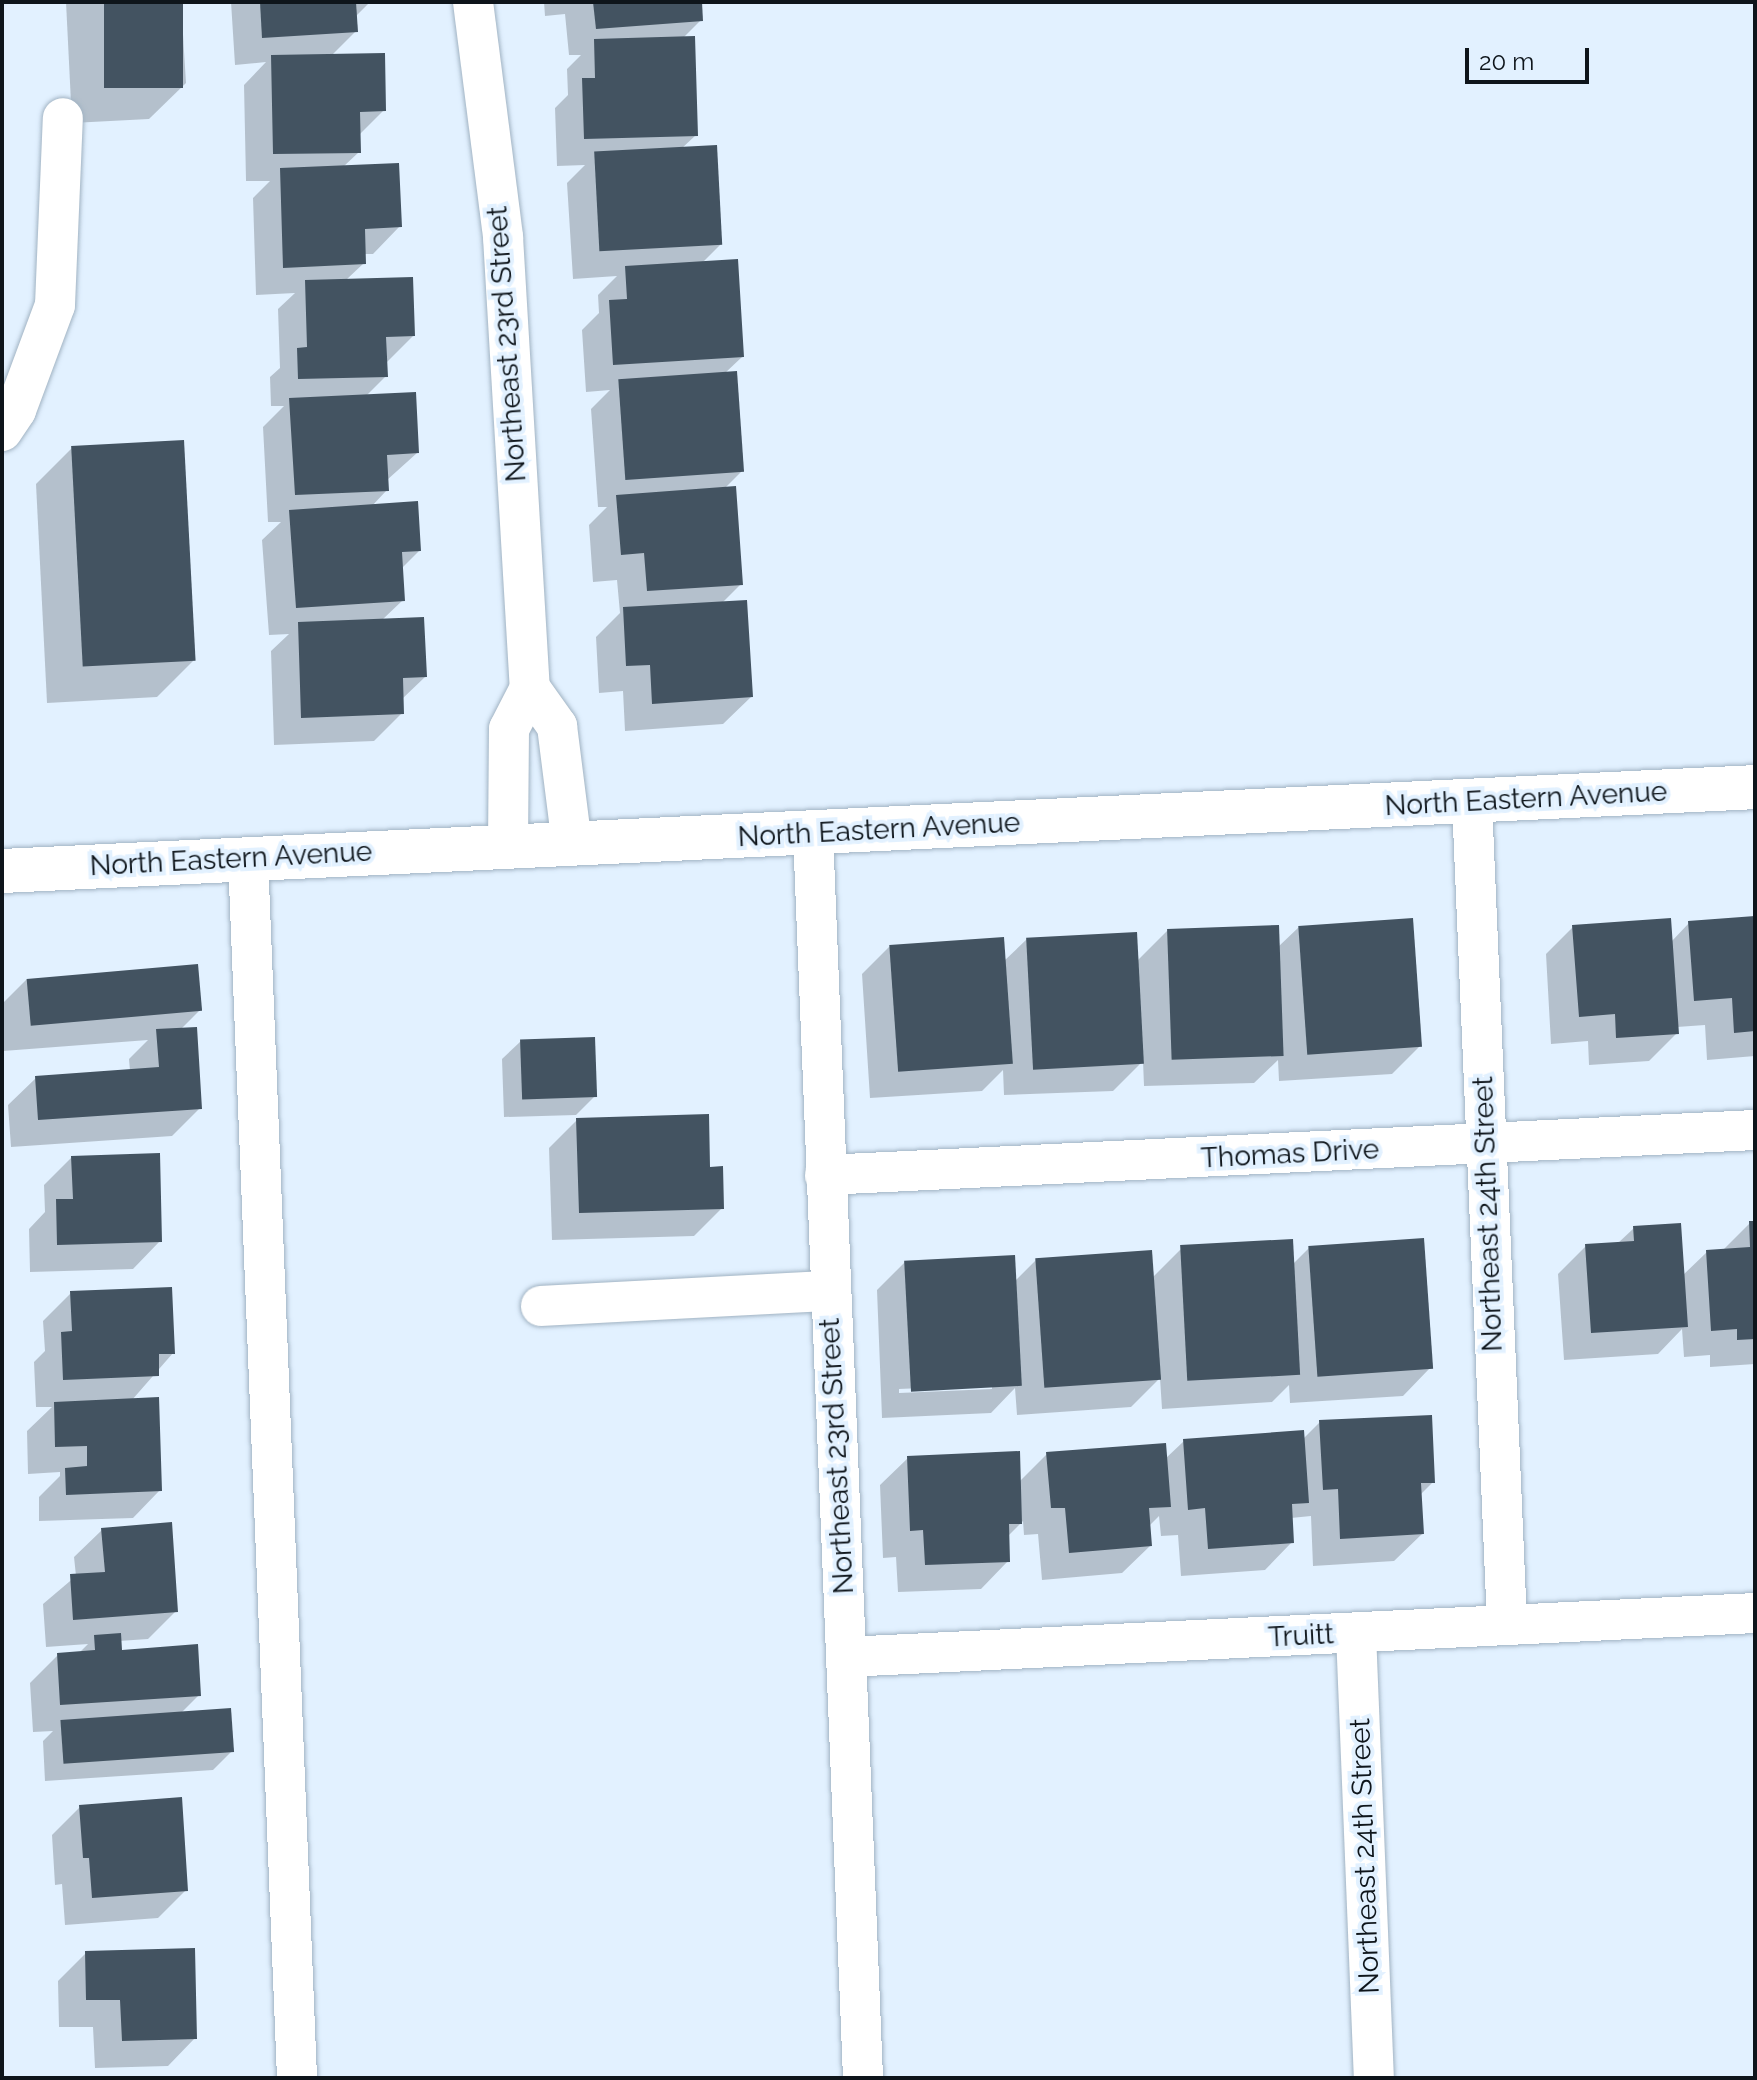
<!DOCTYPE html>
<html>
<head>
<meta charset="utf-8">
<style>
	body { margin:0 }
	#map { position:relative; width:1757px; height:2080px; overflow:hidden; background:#e2f1ff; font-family:Raleway,sans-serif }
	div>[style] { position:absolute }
	.shadow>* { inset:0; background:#0003 }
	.building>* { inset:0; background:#435361; transform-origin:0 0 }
	.roads { filter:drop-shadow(0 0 2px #a1b3c3) drop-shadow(0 0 2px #a1b3c3) }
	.minor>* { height:40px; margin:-20px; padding:0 20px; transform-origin:20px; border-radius:20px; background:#fff }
	.major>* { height:44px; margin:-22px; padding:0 22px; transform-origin:22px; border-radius:22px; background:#fff }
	span { translate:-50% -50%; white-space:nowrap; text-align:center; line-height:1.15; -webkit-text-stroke:8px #e2f1ff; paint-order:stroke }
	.street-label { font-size:28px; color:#0e151b }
	.frame { position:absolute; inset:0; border:4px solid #0e151b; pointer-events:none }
	.scale { position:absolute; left:1465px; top:48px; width:124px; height:36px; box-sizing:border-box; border:4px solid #0e151b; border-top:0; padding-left:10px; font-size:24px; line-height:28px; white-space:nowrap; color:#0e151b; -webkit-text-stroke:6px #e2f1ff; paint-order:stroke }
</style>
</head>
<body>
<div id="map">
	<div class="shadow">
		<i style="clip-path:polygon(66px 2px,181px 2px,186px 83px,149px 119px,72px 123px)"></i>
		<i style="clip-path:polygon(231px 2px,370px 2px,355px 17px,356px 31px,331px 56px,384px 110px,358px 136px,359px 152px,343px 167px,400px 226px,373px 254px,363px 254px,364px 263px,346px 280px,413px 336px,385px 364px,386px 376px,366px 396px,417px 453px,387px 480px,387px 490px,371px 507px,419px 551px,401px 569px,403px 600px,382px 620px,425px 677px,401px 700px,402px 713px,374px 741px,274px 745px,271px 651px,289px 634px,269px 635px,262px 540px,281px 522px,268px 522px,263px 427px,284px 406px,271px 406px,270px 377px,280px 368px,278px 309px,295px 293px,256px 295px,253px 198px,270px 181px,246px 181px,244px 85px,266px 62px,235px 65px)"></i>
		<i style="clip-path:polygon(544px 2px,700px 2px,701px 20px,683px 38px,696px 135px,681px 149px,721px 244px,702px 263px,742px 357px,724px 374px,742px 471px,724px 489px,741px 584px,722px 603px,751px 697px,723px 724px,625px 731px,623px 691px,599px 693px,596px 637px,620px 613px,617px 580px,593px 582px,589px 525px,607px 507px,598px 507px,591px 409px,610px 390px,586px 392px,582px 330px,599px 313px,598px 295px,617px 276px,573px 279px,567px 183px,585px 165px,557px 166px,555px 108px,568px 95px,567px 69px,581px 55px,569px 55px,565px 14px,545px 16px)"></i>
		<i style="clip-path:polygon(72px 448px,193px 661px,157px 697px,47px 703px,36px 484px)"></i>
		<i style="clip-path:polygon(1755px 918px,1755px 1056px,1707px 1060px,1705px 1025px,1677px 1027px,1677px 1033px,1649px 1061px,1589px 1065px,1588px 1041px,1551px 1044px,1546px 954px,1573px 927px,1671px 942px,1689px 923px)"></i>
		<i style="clip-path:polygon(1299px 927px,1420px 1046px,1392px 1074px,1279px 1081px,1278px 1060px,1254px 1083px,1144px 1086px,1143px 1061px,1113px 1091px,1004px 1095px,1003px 1070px,982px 1091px,870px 1098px,862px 974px,890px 946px,1003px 962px,1027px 939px,1136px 962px,1167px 931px,1278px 947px)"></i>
		<i style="clip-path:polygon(27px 979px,200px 1010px,180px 1030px,200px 1108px,172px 1136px,11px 1147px,8px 1105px,36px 1078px,130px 1071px,129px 1059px,148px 1040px,3px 1051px,2px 1004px)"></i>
		<i style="clip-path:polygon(521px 1041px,595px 1096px,576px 1115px,504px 1117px,502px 1059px)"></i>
		<i style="clip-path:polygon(577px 1120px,708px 1169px,722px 1208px,694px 1236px,552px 1240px,549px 1148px)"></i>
		<i style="clip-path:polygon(72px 1157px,160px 1241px,133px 1269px,30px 1272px,29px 1229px,45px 1212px,44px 1185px)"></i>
		<i style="clip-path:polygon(1750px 1223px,1755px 1223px,1755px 1364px,1710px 1367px,1710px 1355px,1684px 1357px,1682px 1329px,1658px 1354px,1564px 1360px,1558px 1274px,1586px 1246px,1617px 1244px,1634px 1228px,1682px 1276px,1707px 1252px,1722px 1251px)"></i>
		<i style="clip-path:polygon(evenodd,1309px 1248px,1430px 1368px,1403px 1396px,1290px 1403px,1289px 1385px,1272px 1402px,1162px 1409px,1160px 1378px,1131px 1407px,1017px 1415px,1015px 1388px,991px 1413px,882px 1418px,877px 1290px,905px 1262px,1014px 1282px,1036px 1260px,1152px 1278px,1181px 1249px,1293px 1264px,1309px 1248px,992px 1385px,992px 1389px,899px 1393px,899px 1389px,992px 1385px)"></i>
		<i style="clip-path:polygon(71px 1293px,173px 1353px,132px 1400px,160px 1490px,133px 1518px,39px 1521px,39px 1497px,60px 1476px,60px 1472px,28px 1474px,27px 1431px,52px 1407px,36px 1407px,34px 1362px,45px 1351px,43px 1321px)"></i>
		<i style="clip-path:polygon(1320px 1422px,1433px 1482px,1420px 1495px,1422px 1534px,1394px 1561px,1313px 1566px,1311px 1516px,1291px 1518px,1292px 1542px,1265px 1570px,1181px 1576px,1178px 1535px,1161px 1536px,1159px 1516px,1148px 1527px,1150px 1546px,1122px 1573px,1042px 1580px,1038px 1534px,1024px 1535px,1023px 1521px,1008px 1536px,1008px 1561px,981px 1589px,898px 1592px,896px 1557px,883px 1558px,880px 1485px,908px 1458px,1019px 1482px,1047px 1454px,1165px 1459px,1184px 1441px,1303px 1439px)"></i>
		<i style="clip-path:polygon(102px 1530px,176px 1611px,148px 1639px,119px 1641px,120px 1652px,199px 1695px,180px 1714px,232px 1751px,213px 1770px,45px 1781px,43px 1741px,53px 1731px,33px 1732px,30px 1683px,58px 1655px,78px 1654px,88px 1644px,46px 1647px,43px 1604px,76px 1576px,74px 1557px)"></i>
		<i style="clip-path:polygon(80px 1807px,186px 1890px,158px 1918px,65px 1925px,62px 1884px,55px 1885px,52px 1835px)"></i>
		<i style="clip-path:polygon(86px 1953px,195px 2038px,168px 2066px,95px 2068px,93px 2027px,59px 2027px,58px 1981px)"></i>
	</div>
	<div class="building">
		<i style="left:104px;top:2px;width:79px;height:86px"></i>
		<i style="clip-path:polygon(260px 2px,356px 2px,358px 32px,262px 38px)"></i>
		<i style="clip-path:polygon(593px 2px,702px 2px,703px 21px,596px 29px)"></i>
		<i style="clip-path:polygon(695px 36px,698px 136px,584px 139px,582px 78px,595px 78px,594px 39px)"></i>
		<i style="clip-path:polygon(385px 53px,386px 111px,360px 112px,361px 153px,273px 154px,271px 55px)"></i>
		<i style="left:717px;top:145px;width:100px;height:123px;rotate:87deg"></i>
		<i style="clip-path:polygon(399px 163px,402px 227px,365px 229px,366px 264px,283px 268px,280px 168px)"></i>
		<i style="clip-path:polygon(738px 259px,744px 357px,613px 365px,609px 300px,627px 299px,625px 266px)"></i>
		<i style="clip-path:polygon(413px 277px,415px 336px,386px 337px,388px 377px,298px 379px,297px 348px,307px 347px,305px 280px)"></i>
		<i style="left:737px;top:371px;width:101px;height:119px;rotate:86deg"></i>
		<i style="clip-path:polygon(416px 392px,419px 453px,387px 455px,389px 491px,295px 495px,289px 398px)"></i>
		<i style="left:184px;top:440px;width:221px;height:113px;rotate:87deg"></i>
		<i style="clip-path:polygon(736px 486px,743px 585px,647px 591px,644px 553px,621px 555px,616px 495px)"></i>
		<i style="clip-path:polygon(418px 501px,421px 551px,402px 552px,405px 601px,296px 608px,289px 510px)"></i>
		<i style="clip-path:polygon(747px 600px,753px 697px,652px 704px,650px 665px,626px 666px,623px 607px)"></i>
		<i style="clip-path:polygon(424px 617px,427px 677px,403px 678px,404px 714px,301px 718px,298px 622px)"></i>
		<i style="clip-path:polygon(1755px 916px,1755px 1031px,1734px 1033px,1732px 998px,1694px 1001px,1688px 921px)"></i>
		<i style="left:1413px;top:918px;width:129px;height:115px;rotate:86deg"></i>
		<i style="clip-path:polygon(1671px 918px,1679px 1034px,1616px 1038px,1615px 1014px,1579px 1017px,1572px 925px)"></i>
		<i style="left:1279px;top:925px;width:131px;height:112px;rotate:88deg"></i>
		<i style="left:1137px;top:932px;width:132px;height:111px;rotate:87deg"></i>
		<i style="left:1004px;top:937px;width:127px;height:115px;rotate:86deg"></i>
		<i style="left:198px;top:964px;width:47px;height:172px;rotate:85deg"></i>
		<i style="clip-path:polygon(197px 1027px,202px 1109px,38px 1120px,35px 1076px,159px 1067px,156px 1029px)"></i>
		<i style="left:595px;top:1037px;width:60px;height:75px;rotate:88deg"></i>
		<i style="clip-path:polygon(709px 1114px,710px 1167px,723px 1166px,724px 1209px,579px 1213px,576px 1118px)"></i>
		<i style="clip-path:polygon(160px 1153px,162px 1242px,57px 1245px,56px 1199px,73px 1199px,71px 1156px)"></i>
		<i style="clip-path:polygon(1749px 1221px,1755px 1221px,1755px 1339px,1737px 1340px,1737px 1329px,1711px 1331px,1706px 1250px,1750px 1247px)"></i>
		<i style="clip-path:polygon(1681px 1223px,1688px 1327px,1591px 1333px,1585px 1244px,1634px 1241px,1633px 1226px)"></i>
		<i style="left:1424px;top:1238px;width:131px;height:116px;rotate:86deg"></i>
		<i style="left:1293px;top:1239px;width:136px;height:113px;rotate:87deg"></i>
		<i style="left:1152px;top:1250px;width:130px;height:117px;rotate:86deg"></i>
		<i style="left:1015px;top:1255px;width:131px;height:111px;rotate:87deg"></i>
		<i style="clip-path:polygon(172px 1287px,175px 1354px,159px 1354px,159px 1376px,63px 1380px,61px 1332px,72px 1331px,70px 1291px)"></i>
		<i style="clip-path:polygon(159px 1397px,162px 1491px,66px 1495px,65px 1468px,87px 1466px,87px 1446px,55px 1447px,54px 1402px)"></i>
		<i style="clip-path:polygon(1432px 1415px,1435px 1483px,1421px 1483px,1424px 1534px,1340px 1539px,1338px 1489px,1323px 1490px,1319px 1420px)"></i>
		<i style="clip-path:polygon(1304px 1430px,1309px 1503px,1292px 1504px,1294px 1543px,1208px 1549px,1205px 1508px,1188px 1510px,1183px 1439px)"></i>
		<i style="clip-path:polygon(1166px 1443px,1171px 1507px,1149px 1508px,1152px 1546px,1069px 1553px,1065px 1508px,1051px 1508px,1046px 1452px)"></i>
		<i style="clip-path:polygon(1020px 1451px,1022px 1524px,1009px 1524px,1010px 1562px,925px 1565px,923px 1530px,910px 1531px,907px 1456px)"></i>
		<i style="clip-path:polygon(172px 1522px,178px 1612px,73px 1620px,70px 1574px,105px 1572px,101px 1528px)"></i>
		<i style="clip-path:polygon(121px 1633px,122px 1650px,198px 1644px,201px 1696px,60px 1705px,57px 1653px,95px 1650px,94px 1635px)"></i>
		<i style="left:231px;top:1708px;width:44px;height:171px;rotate:86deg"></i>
		<i style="clip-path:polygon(182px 1797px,188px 1891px,92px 1898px,89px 1858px,83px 1858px,79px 1805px)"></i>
		<i style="clip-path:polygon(195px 1948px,197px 2039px,122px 2041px,120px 2000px,86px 2000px,85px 1951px)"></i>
	</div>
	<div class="roads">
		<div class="minor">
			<i style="left:473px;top:2px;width:237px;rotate:82.7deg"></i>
			<i style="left:503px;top:237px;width:452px;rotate:86.6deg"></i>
			<i style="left:530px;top:688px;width:46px;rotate:117.1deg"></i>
			<i style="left:509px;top:729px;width:118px;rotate:90.5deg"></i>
			<i style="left:2px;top:431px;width:25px;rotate:-56deg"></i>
			<i style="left:16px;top:410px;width:112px;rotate:-69.6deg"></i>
			<i style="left:55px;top:305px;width:187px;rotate:-87.6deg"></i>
			<i style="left:530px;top:688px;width:47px;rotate:54.6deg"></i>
			<i style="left:557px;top:726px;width:119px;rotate:82.8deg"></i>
			<i style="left:1472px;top:802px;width:824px;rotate:87.56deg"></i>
			<i style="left:813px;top:833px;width:1246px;rotate:87.7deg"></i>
			<i style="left:248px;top:858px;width:1221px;rotate:87.7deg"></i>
			<i style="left:825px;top:1175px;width:931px;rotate:-2.77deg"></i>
			<i style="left:541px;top:1306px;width:289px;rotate:-3deg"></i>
			<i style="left:1356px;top:1633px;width:445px;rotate:87.7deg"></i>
			<i style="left:846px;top:1657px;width:910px;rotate:-2.77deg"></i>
		</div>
		<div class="major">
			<i style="left:2px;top:871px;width:1755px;rotate:-2.74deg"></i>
		</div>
	</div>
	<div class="street-label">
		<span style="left:507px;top:344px;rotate:-94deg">Northeast 23rd Street</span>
		<span style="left:1526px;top:799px;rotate:-3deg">North Eastern Avenue</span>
		<span style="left:879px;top:830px;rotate:-3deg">North Eastern Avenue</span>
		<span style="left:231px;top:859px;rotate:-3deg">North Eastern Avenue</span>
		<span style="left:1290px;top:1154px;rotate:-3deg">Thomas Drive</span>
		<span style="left:1488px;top:1214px;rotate:-92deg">Northeast 24th Street</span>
		<span style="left:837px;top:1456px;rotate:-93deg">Northeast 23rd Street</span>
		<span style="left:1301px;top:1636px;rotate:-3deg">Truitt</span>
		<span style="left:1365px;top:1856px;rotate:-92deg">Northeast 24th Street</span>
	</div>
	<div class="frame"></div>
	<div class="scale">20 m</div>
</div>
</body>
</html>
